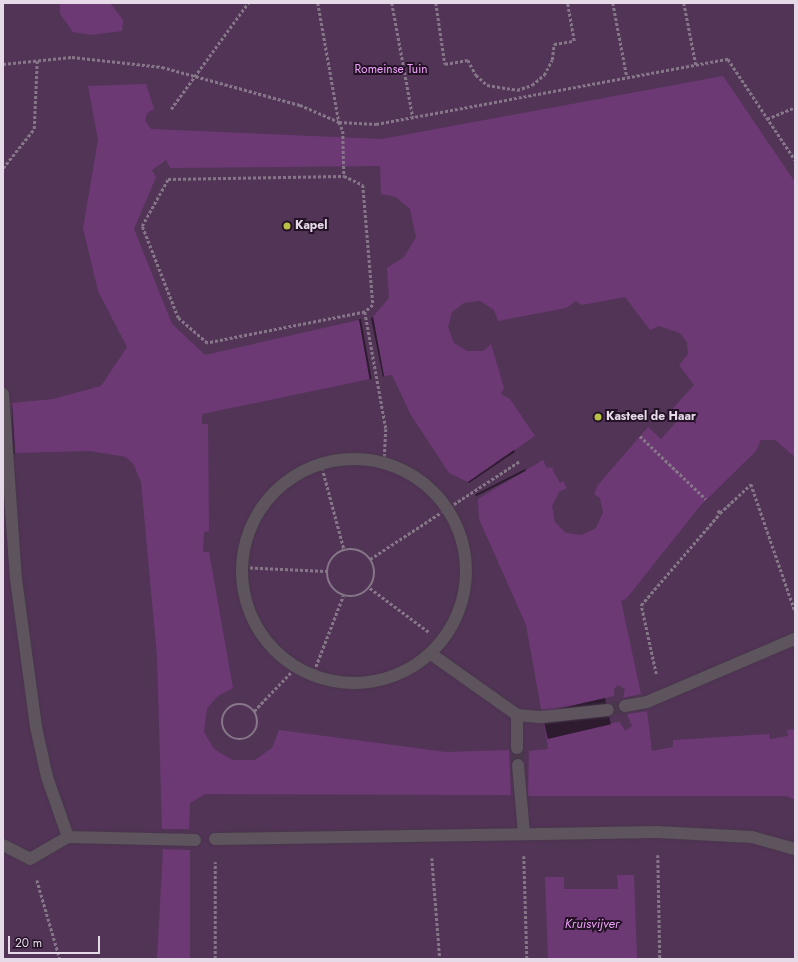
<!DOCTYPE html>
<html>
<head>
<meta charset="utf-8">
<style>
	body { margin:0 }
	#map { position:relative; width:798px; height:962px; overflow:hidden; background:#2e1b30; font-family:Jost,sans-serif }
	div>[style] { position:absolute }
	.green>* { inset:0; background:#523457; transform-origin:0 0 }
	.water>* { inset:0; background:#6d3975 }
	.pier>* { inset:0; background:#2e1b30; transform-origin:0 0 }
	.minor-tunnel>* { height:12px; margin-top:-6px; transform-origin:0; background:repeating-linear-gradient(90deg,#4a384c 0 12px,transparent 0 18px) }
	.path>* { height:2.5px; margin-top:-1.25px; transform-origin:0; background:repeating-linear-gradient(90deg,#867788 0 3px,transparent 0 5px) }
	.path>.ring { margin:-1.25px; padding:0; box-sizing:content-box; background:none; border:2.5px solid #867788; border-radius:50% }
	.roads { filter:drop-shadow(0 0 1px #48364a) drop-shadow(0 0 1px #48364a) }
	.minor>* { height:12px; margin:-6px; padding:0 6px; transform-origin:6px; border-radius:6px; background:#5d545e }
	.minor>.ring { margin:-6px; padding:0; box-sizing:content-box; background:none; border:12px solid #5d545e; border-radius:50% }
	.dots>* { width:11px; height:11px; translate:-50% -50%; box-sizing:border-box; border:2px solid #241226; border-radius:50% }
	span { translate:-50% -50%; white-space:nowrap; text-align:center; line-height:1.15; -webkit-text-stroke:4px #241226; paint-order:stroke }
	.park-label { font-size:12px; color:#efa3fa }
	.poi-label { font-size:12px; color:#e6dae8; font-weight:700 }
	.left { translate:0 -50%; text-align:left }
	.water-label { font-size:13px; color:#ea9ff5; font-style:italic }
	.frame { position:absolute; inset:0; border:4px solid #e6dae8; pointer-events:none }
	.scale { position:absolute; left:8px; top:936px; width:92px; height:18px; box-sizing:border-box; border:2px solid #e6dae8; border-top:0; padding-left:5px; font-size:12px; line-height:14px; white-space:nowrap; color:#e6dae8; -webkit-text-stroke:3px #241226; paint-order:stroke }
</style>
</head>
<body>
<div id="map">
	<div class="green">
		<i style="left:3px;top:3px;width:792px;height:956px"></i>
	</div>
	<div class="water">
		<i style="clip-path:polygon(60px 3px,110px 3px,123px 20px,122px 31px,91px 35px,73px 32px,60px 14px)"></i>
		<i style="clip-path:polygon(723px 76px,795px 182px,795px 457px,775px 440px,761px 440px,756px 451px,700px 506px,626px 599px,621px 601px,641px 694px,623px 698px,625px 689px,618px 685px,614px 689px,614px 696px,605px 698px,611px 723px,620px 722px,625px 731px,632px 726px,627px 714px,647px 711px,652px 751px,673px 747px,673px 740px,769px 734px,770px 739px,788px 736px,787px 730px,795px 729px,795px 800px,787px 796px,528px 796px,529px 751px,548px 749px,547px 742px,526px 625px,479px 519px,478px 499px,543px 460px,547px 468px,554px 467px,552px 469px,560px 483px,563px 481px,567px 488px,559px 492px,552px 506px,555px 522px,566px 533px,582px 535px,596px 528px,603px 513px,600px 498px,594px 494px,598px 485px,648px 427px,661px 439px,678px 420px,669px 413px,694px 385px,679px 365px,688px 354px,687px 342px,680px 333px,659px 326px,650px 330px,625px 297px,582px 305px,576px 301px,566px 308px,498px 321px,494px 310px,480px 301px,464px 303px,452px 312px,448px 327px,454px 343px,467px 351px,483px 351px,491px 344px,504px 388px,501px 394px,510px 399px,535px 436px,468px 482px,449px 473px,411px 415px,392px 375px,384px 376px,373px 317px,389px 298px,387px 268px,404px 257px,416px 237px,410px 209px,396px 197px,381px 194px,380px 166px,170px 168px,166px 160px,152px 170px,156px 177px,134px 229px,172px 324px,205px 355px,359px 320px,370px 379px,202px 414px,202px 424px,208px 424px,209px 531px,204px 532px,203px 552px,209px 552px,233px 688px,218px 696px,207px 708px,204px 732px,214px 749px,232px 760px,255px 760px,272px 748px,279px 730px,446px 752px,509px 750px,511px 795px,205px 794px,190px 803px,189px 829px,162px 829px,157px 656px,141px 482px,134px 465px,126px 457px,90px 451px,15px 453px,12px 403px,53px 399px,101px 386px,127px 347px,98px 291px,83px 228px,98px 140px,88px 86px,146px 84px,154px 109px,147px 113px,145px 121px,151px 129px,382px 139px)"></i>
		<i style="clip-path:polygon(163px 849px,190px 850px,190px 959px,157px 959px)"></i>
		<i style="clip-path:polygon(617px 875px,634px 875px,637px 959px,548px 959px,545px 877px,564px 877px,564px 889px,618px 889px)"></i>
	</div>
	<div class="pier">
		<i style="clip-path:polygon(373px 317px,384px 376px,383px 377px,371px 318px)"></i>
		<i style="left:361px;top:319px;width:61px;height:2px;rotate:80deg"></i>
		<i style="clip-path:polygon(12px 401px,15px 455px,13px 453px)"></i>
		<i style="clip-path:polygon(514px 450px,515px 452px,469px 483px,468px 482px)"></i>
		<i style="left:525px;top:469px;width:2px;height:56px;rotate:63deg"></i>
		<i style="left:605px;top:698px;width:27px;height:65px;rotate:77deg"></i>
	</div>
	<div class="minor-tunnel">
		<i style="left:608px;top:710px;width:17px;rotate:-13deg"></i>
		<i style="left:517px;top:748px;width:17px;rotate:87deg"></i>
	</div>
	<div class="path">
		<i style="left:318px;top:3px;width:121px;rotate:80deg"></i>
		<i style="left:339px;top:122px;width:10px;rotate:66deg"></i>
		<i style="left:343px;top:131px;width:45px;rotate:88.7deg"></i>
		<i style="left:392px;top:3px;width:116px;rotate:79.6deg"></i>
		<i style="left:436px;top:3px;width:62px;rotate:81.6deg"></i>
		<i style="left:445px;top:64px;width:23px;rotate:-10deg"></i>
		<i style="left:468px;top:60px;width:17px;rotate:62deg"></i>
		<i style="left:476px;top:75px;width:15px;rotate:42deg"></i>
		<i style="left:487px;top:85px;width:30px;rotate:9deg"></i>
		<i style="left:517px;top:90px;width:16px;rotate:-18deg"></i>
		<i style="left:532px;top:85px;width:16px;rotate:-40deg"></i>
		<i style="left:544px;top:75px;width:17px;rotate:-62deg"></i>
		<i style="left:552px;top:60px;width:16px;rotate:-83deg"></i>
		<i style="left:554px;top:44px;width:20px;rotate:-9deg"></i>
		<i style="left:574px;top:41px;width:39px;rotate:-100deg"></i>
		<i style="left:613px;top:3px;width:75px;rotate:79.3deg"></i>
		<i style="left:684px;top:3px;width:63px;rotate:79deg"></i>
		<i style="left:3px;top:64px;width:69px;rotate:-5.8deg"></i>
		<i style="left:72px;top:57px;width:91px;rotate:6.3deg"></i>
		<i style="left:162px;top:67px;width:143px;rotate:15.4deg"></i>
		<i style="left:300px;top:105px;width:43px;rotate:23.6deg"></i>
		<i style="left:339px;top:122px;width:37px;rotate:3deg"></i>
		<i style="left:376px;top:124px;width:358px;rotate:-10.5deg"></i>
		<i style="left:728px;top:59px;width:121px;rotate:56.4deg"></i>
		<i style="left:171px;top:109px;width:131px;rotate:-54deg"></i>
		<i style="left:767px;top:119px;width:30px;rotate:-23deg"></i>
		<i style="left:3px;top:168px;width:50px;rotate:-51.5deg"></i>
		<i style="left:34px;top:129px;width:68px;rotate:-87.5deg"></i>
		<i style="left:365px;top:312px;width:161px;rotate:168.9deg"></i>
		<i style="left:207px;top:343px;width:38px;rotate:-139deg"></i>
		<i style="left:178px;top:318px;width:99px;rotate:-111.4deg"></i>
		<i style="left:142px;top:226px;width:54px;rotate:-61deg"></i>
		<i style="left:168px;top:179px;width:176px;rotate:-1deg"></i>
		<i style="left:344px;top:176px;width:21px;rotate:25deg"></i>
		<i style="left:363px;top:185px;width:120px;rotate:85.2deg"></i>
		<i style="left:373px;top:305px;width:11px;rotate:139deg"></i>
		<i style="left:365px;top:312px;width:119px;rotate:79.8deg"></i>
		<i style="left:386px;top:429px;width:34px;rotate:93deg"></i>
		<i style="left:640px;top:436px;width:91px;rotate:43.7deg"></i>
		<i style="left:321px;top:463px;width:89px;rotate:75deg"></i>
		<i style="left:718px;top:510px;width:4px;rotate:56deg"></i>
		<i style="left:720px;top:513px;width:42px;rotate:-43.1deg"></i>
		<i style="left:751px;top:484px;width:134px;rotate:70.9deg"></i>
		<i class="ring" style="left:327px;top:549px;width:45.5px;height:45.5px"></i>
		<i style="left:370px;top:559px;width:179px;rotate:-33.2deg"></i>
		<i style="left:240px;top:567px;width:87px;rotate:2.6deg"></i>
		<i style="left:370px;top:588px;width:74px;rotate:36.7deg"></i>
		<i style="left:656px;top:674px;width:71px;rotate:-102.3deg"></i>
		<i style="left:641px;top:605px;width:121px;rotate:-49.3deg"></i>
		<i style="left:312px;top:676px;width:86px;rotate:-68.8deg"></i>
		<i class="ring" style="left:222px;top:704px;width:33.5px;height:33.5px"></i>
		<i style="left:254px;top:711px;width:58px;rotate:-46.4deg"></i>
		<i style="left:658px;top:855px;width:104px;rotate:88.9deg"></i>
		<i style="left:524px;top:856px;width:103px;rotate:88.3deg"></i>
		<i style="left:432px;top:858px;width:101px;rotate:85.5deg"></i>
		<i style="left:37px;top:880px;width:82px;rotate:73.8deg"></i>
		<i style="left:215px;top:959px;width:97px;rotate:-90deg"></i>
	</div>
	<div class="roads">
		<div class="minor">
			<i style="left:3px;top:394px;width:185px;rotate:86deg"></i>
			<i style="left:16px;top:579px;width:149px;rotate:82.3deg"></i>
			<i style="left:36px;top:727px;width:51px;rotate:77.6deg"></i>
			<i style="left:47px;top:777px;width:64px;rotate:70.7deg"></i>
			<i class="ring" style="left:242px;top:459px;width:212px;height:212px"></i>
			<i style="left:431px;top:654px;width:105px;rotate:35.3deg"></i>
			<i style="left:517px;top:715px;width:25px;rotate:5deg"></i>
			<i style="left:542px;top:717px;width:66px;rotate:-6.1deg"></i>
			<i style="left:625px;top:706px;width:22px;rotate:-10deg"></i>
			<i style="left:647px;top:702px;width:161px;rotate:-23.1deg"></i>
			<i style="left:517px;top:748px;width:33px;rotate:-90deg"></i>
			<i style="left:518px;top:765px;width:68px;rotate:85deg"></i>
			<i style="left:215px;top:839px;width:442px;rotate:-0.9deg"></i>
			<i style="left:657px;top:832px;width:95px;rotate:3deg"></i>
			<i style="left:752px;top:837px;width:45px;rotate:15.6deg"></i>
			<i style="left:3px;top:845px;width:30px;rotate:27deg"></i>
			<i style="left:30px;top:859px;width:44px;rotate:-30.1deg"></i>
			<i style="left:68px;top:837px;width:127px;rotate:1.4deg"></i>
		</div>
	</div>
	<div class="dots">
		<i style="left:287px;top:226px;background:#bac045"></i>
		<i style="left:598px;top:417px;background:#bac045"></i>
	</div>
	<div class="park-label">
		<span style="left:391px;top:70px">Romeinse Tuin</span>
	</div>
	<div class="poi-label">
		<span class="left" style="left:295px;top:226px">Kapel</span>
		<span class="left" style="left:606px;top:417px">Kasteel de Haar</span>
	</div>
	<div class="water-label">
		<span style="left:592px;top:924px">Kruisvijver</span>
	</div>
	<div class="frame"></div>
	<div class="scale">20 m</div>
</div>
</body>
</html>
